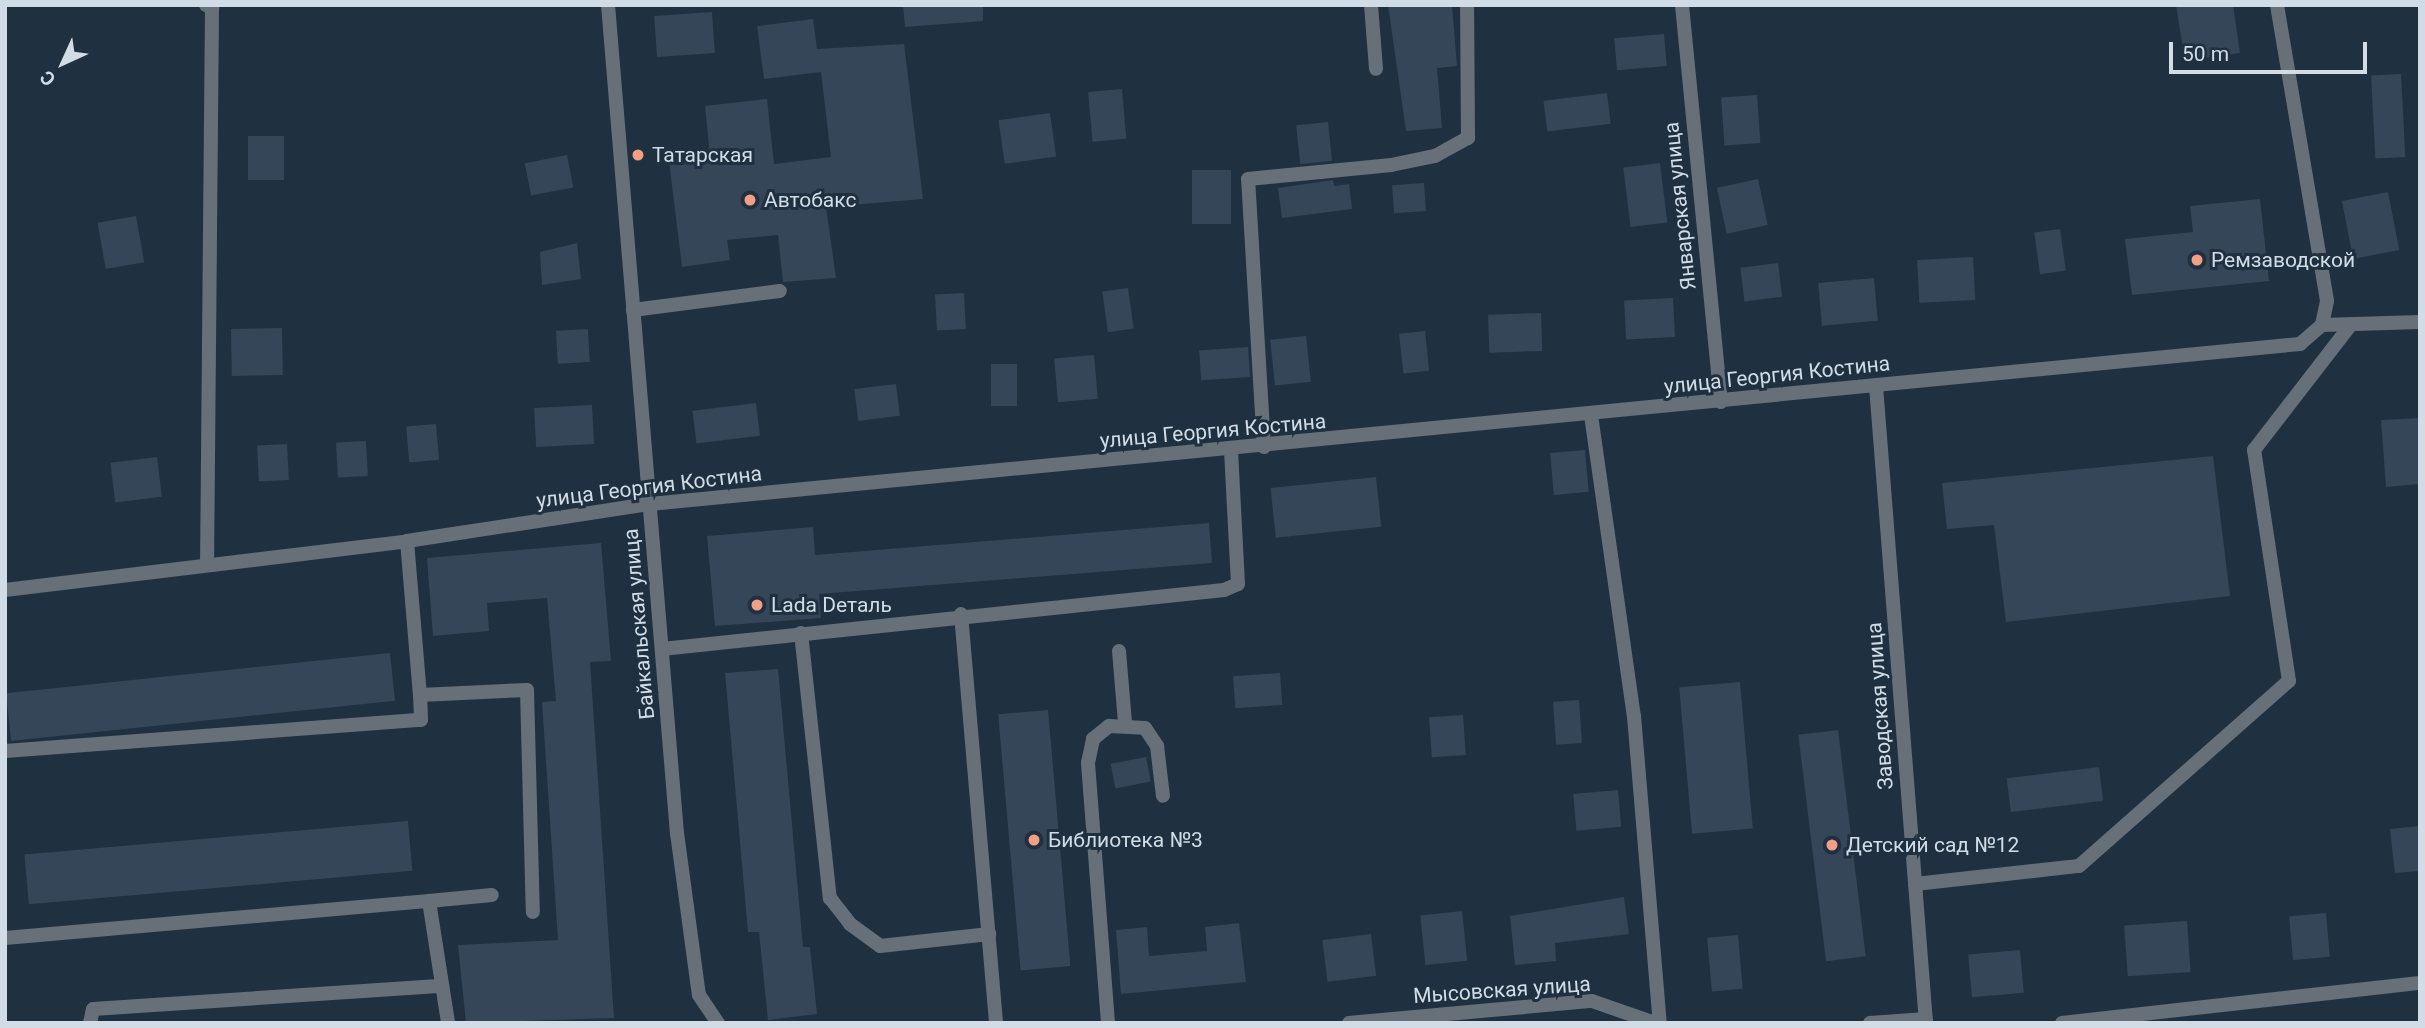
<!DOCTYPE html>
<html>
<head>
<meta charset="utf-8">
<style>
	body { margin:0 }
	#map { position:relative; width:2425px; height:1028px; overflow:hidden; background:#1f3140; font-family:Roboto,sans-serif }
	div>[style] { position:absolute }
	.building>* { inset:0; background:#344657; transform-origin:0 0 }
	.lane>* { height:14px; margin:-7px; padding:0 7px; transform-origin:7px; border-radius:7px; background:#677078 }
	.street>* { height:14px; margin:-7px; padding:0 7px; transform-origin:7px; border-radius:7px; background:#677078 }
	.dots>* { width:19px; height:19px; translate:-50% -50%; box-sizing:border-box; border:4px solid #1f3140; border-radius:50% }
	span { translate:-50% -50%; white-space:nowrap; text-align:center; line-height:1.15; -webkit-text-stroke:6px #1f3140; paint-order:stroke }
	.poi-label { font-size:21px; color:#d1dce6 }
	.left { translate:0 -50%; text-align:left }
	.street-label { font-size:21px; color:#d1dce6 }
	.frame { position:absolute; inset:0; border:7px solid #d1dce6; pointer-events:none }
	.north { position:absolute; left:28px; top:28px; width:70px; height:70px; -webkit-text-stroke:5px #1f3140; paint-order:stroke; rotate:225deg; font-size:19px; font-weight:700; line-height:28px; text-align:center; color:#d1dce6 }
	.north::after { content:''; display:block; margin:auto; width:24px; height:32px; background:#d1dce6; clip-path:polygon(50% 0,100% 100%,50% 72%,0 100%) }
	.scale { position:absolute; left:2169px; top:42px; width:198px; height:32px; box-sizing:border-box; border:4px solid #d1dce6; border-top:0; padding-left:9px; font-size:21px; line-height:24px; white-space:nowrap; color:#d1dce6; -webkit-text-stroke:5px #1f3140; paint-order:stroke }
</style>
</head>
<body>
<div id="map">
	<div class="building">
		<i style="clip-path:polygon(903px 5px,983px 5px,983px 21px,905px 27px)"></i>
		<i style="clip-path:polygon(1388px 5px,1452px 5px,1457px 66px,1437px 68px,1442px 128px,1406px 131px)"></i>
		<i style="clip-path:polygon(2176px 5px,2233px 5px,2240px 53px,2185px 61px)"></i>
		<i style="left:712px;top:12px;width:41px;height:58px;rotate:86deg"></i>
		<i style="clip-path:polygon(813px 19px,817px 49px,904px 44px,923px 199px,826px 207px,836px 278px,783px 282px,778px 235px,727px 240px,730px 260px,682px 267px,669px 161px,710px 156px,705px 106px,767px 99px,774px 164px,831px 157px,821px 72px,764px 79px,757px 26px)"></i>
		<i style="left:1664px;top:34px;width:32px;height:50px;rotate:85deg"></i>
		<i style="left:2401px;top:74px;width:83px;height:30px;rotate:87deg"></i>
		<i style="left:1122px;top:89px;width:50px;height:34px;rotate:85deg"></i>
		<i style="left:1607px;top:93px;width:31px;height:64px;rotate:83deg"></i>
		<i style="left:1757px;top:95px;width:48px;height:36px;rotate:86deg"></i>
		<i style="left:1050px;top:113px;width:44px;height:52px;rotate:82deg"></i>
		<i style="left:1328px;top:122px;width:39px;height:32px;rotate:84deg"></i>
		<i style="left:248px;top:136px;width:36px;height:44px"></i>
		<i style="left:567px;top:155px;width:33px;height:43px;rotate:79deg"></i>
		<i style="left:1660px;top:163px;width:60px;height:37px;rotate:83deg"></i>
		<i style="left:1192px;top:170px;width:39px;height:54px"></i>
		<i style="left:1758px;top:179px;width:47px;height:42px;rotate:78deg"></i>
		<i style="clip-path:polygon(1333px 180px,1334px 186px,1349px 184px,1352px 209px,1282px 218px,1278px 188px)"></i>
		<i style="left:1424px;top:183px;width:28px;height:32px;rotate:86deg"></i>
		<i style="left:2388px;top:192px;width:59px;height:47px;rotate:79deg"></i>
		<i style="clip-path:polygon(2260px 199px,2269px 281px,2132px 295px,2125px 239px,2193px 232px,2190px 206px)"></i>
		<i style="left:136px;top:216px;width:47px;height:39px;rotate:80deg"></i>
		<i style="left:2060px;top:229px;width:42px;height:26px;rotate:82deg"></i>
		<i style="clip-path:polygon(577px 243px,581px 279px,542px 285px,540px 252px)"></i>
		<i style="left:1973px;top:257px;width:43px;height:56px;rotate:87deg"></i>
		<i style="left:1778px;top:263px;width:34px;height:38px;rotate:83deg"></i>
		<i style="left:1874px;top:278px;width:43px;height:56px;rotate:85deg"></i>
		<i style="left:1128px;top:288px;width:41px;height:26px;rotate:82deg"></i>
		<i style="left:964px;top:293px;width:36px;height:29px;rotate:87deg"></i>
		<i style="left:1673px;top:298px;width:39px;height:49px;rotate:87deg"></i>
		<i style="left:1541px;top:313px;width:38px;height:53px;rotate:88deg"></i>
		<i style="left:282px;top:328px;width:47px;height:51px;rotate:89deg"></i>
		<i style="left:588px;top:329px;width:33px;height:32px;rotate:87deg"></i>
		<i style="left:1425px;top:331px;width:40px;height:26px;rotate:84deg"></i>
		<i style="left:1306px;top:336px;width:46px;height:36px;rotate:84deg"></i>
		<i style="left:1248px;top:347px;width:30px;height:49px;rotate:86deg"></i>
		<i style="left:1094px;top:355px;width:44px;height:40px;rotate:85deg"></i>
		<i style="left:991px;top:364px;width:26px;height:42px"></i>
		<i style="left:896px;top:384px;width:32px;height:42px;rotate:83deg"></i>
		<i style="left:756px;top:403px;width:33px;height:64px;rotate:83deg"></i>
		<i style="left:592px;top:405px;width:39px;height:58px;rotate:87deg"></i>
		<i style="clip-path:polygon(2420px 418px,2420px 484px,2386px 487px,2381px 420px)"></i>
		<i style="left:436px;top:424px;width:36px;height:30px;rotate:85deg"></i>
		<i style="left:366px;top:441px;width:35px;height:30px;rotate:87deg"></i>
		<i style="left:287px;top:444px;width:36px;height:30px;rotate:87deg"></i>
		<i style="left:1585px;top:450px;width:42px;height:35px;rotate:85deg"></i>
		<i style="clip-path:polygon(2213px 456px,2230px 596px,2006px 622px,1994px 525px,1947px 529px,1942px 483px)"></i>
		<i style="left:157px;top:457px;width:40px;height:47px;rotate:83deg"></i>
		<i style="left:1376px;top:477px;width:50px;height:106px;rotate:84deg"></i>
		<i style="clip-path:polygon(1209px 523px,1212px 563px,819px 594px,821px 618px,715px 626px,707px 536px,813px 527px,815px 555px)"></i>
		<i style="clip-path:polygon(601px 543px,611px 661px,590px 662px,614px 1018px,466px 1023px,458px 945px,558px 940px,542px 702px,556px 701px,547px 598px,487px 603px,489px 631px,433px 636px,427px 558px)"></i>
		<i style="left:390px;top:653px;width:48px;height:386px;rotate:84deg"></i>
		<i style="clip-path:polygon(778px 669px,803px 947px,810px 947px,817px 1014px,768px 1020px,759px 932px,748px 932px,725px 673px)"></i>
		<i style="left:1280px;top:673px;width:32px;height:47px;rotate:86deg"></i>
		<i style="left:1740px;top:682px;width:147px;height:61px;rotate:85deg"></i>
		<i style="left:1579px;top:700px;width:43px;height:26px;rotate:86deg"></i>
		<i style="left:1048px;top:710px;width:257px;height:50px;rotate:85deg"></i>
		<i style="left:1463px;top:715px;width:40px;height:34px;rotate:86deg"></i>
		<i style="left:1838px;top:730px;width:228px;height:40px;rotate:83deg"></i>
		<i style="left:1146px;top:757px;width:25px;height:36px;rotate:79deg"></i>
		<i style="left:2099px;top:767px;width:34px;height:93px;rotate:83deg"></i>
		<i style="left:1618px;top:790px;width:37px;height:45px;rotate:85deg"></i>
		<i style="left:408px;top:821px;width:50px;height:385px;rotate:85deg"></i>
		<i style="clip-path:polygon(2420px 826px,2420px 871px,2395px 873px,2390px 829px)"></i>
		<i style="clip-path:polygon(1624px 897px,1629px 934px,1555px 943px,1556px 961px,1515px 965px,1510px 916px)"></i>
		<i style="left:1462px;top:911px;width:50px;height:42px;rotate:84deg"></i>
		<i style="left:2326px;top:913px;width:44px;height:37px;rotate:85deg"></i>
		<i style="left:2187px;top:921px;width:51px;height:63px;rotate:86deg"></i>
		<i style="clip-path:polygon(1239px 923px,1246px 982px,1121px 994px,1116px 930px,1147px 927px,1149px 956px,1207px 951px,1205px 927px)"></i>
		<i style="left:1371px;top:934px;width:42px;height:49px;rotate:83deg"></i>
		<i style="left:1738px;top:935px;width:54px;height:31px;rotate:85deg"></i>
		<i style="left:2020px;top:950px;width:43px;height:52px;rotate:85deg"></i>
	</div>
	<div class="lane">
		<i style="left:206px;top:5px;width:7px;rotate:27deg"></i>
		<i style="left:212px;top:8px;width:557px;rotate:90.51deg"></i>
		<i style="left:1371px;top:5px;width:64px;rotate:85.5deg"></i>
		<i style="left:633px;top:310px;width:148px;rotate:-7.4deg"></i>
		<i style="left:1264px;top:447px;width:268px;rotate:-93.4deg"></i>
		<i style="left:1248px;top:179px;width:144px;rotate:-5.6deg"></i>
		<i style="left:1391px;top:165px;width:45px;rotate:-11.6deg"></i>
		<i style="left:1435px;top:156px;width:38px;rotate:-29deg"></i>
		<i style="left:1468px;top:138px;width:133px;rotate:-90.4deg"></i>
		<i style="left:407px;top:541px;width:155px;rotate:85.2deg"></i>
		<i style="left:420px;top:695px;width:107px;rotate:-2.7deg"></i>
		<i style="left:527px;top:690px;width:222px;rotate:88.5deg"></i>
		<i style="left:961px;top:614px;width:410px;rotate:85.1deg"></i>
		<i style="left:801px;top:633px;width:267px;rotate:83.8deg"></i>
		<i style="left:830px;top:898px;width:33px;rotate:52deg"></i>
		<i style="left:850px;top:924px;width:37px;rotate:36deg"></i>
		<i style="left:880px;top:946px;width:110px;rotate:-6.3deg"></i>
		<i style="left:662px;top:649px;width:565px;rotate:-5.99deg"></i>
		<i style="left:1224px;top:590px;width:15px;rotate:-23deg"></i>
		<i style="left:1238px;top:584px;width:134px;rotate:-93deg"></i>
		<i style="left:1119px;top:651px;width:72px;rotate:85.2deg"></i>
		<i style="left:5px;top:751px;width:417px;rotate:-4.3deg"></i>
		<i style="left:421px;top:720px;width:25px;rotate:-92deg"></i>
		<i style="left:1915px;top:884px;width:165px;rotate:-6.3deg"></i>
		<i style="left:2079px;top:866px;width:280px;rotate:-41.4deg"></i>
		<i style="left:2289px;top:681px;width:234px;rotate:-98.6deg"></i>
		<i style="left:2254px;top:450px;width:157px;rotate:-52.3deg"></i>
		<i style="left:429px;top:901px;width:63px;rotate:-5.4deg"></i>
		<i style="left:5px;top:938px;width:426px;rotate:-5deg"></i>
		<i style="left:429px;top:901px;width:123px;rotate:81.1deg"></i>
		<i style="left:90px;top:1023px;width:14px;rotate:-78deg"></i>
		<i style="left:93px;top:1009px;width:350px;rotate:-3.8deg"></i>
		<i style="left:1108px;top:1023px;width:261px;rotate:-94.4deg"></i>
		<i style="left:1088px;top:763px;width:25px;rotate:-78deg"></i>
		<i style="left:1093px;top:739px;width:21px;rotate:-39deg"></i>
		<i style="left:1109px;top:726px;width:36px;rotate:3deg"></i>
		<i style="left:1145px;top:728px;width:22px;rotate:56deg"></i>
		<i style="left:1157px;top:746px;width:50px;rotate:83.2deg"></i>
		<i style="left:2062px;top:1023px;width:360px;rotate:-6.4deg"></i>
	</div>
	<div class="street">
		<i style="left:608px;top:5px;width:831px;rotate:85.24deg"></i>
		<i style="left:677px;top:833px;width:163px;rotate:82.3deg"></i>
		<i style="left:699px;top:995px;width:34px;rotate:56deg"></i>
		<i style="left:1682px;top:5px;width:399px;rotate:84.4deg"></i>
		<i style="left:2277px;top:5px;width:300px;rotate:80.4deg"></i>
		<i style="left:2327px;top:301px;width:25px;rotate:102deg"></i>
		<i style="left:1876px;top:386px;width:639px;rotate:85.51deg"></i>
		<i style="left:1591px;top:415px;width:304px;rotate:81.9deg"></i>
		<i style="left:1634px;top:716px;width:308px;rotate:85.2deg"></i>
		<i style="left:5px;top:590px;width:405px;rotate:-6.9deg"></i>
		<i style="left:407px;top:541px;width:246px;rotate:-8.7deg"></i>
		<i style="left:650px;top:504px;width:1658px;rotate:-5.54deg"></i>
		<i style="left:2300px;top:344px;width:29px;rotate:-41deg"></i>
		<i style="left:2322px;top:325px;width:98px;rotate:-1.8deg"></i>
		<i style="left:1349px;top:1023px;width:244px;rotate:-5.2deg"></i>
		<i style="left:1592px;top:1001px;width:67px;rotate:19.2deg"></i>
		<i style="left:1870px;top:1023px;width:56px;rotate:-4.1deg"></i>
	</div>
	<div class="dots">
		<i style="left:638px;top:155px;background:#f49e86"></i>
		<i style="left:750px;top:200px;background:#f49e86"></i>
		<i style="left:2197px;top:260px;background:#f49e86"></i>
		<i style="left:757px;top:605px;background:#f49e86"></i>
		<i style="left:1034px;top:840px;background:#f49e86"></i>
		<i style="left:1832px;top:845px;background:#f49e86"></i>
	</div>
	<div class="poi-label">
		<span class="left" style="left:652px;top:155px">Татарская</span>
		<span class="left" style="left:764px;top:200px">Автобакс</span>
		<span class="left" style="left:2211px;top:260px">Ремзаводской</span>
		<span class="left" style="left:771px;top:605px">Lada Dеталь</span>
		<span class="left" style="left:1048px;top:840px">Библиотека №3</span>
		<span class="left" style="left:1846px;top:845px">Детский сад №12</span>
	</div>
	<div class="street-label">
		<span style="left:1680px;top:206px;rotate:-96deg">Январская улица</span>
		<span style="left:1777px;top:375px;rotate:-6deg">улица Георгия Костина</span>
		<span style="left:1213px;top:431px;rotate:-5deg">улица Георгия Костина</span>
		<span style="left:649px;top:487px;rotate:-7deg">улица Георгия Костина</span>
		<span style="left:639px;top:624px;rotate:-95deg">Байкальская улица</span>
		<span style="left:1880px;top:706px;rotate:-94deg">Заводская улица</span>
		<span style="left:1502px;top:990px;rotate:-4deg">Мысовская улица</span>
	</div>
	<div class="frame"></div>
	<div class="north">С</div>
	<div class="scale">50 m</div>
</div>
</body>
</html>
